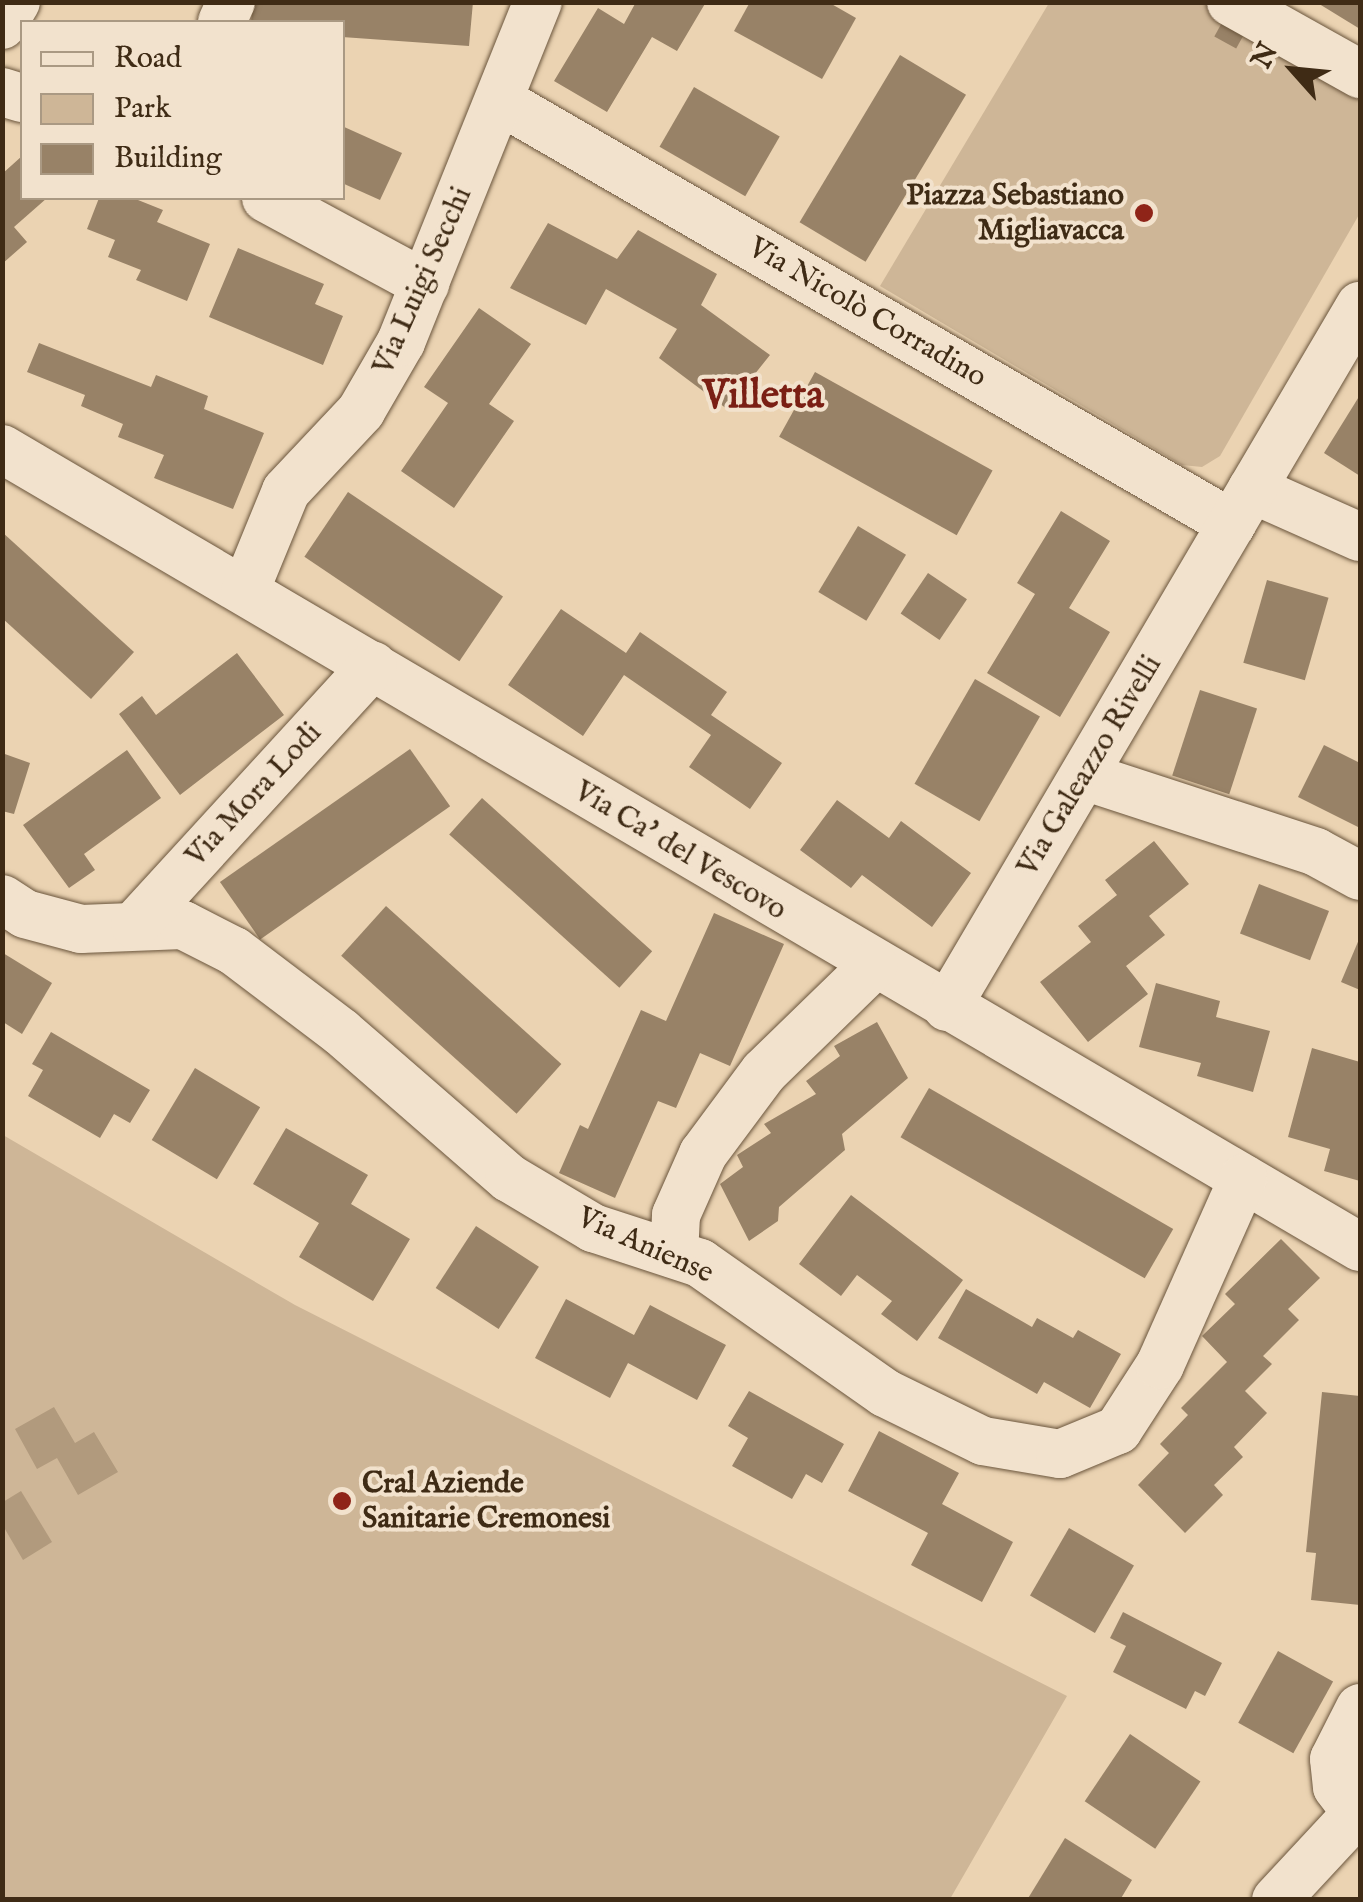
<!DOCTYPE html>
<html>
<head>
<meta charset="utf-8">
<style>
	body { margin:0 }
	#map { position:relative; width:1363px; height:1902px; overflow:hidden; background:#ebd3b2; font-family:"IM FELL English",serif }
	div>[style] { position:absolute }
	.green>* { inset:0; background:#ceb697 }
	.water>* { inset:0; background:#b19a7d }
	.building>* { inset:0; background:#988267; transform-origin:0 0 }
	.roads { filter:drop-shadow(0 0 2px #6a553c) drop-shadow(0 0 2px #6a553c) }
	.minor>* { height:48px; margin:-24px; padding:0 24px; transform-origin:24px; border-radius:24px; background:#f2e2cd }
	.dots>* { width:28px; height:28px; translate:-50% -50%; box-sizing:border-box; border:5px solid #f2e2cd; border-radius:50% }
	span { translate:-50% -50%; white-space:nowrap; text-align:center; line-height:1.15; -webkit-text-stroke:8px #f2e2cd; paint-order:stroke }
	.poi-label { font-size:30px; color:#3f2b15; font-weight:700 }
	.right { translate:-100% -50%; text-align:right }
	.left { translate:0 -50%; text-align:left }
	.street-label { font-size:30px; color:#3f2b15 }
	.district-label { font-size:40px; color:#7a1f14; font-weight:700 }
	.frame { position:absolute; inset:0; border:5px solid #3f2b15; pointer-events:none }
	.legend { position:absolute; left:20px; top:20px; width:325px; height:180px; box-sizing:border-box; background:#f2e2cd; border:2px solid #aa9983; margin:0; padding:12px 18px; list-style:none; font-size:30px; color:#3f2b15 }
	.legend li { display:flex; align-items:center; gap:20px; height:50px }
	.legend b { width:50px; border:2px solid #aa9983 }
	.north { position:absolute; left:1243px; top:20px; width:100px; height:100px; -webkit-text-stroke:8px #f2e2cd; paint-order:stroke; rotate:297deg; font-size:28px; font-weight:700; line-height:40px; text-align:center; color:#3f2b15 }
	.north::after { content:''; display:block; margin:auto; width:35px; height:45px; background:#3f2b15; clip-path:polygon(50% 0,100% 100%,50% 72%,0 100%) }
</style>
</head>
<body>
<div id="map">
	<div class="green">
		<i style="clip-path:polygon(1049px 3px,1204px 3px,1360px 89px,1360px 213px,1220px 456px,1202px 467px,1182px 465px,880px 286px)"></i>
		<i style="clip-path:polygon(3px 1135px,295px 1305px,1067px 1696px,950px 1899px,3px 1899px)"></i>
	</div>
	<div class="water">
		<i style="clip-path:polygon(54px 1407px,75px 1443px,94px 1432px,118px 1472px,78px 1495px,57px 1458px,37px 1469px,15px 1429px)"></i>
		<i style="clip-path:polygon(21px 1491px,52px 1542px,23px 1560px,2px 1524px,3px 1502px)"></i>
	</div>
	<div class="building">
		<i style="clip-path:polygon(253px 2px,473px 2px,469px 46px,342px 37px,342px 22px,251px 22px)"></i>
		<i style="clip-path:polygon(636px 2px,706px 2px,677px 51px,652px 37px,607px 112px,554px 81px,598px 8px,624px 24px)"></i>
		<i style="clip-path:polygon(750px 2px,828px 2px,856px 18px,822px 79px,734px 31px)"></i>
		<i style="clip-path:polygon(1316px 2px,1360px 2px,1360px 29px)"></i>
		<i style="left:1224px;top:19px;width:25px;height:20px;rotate:29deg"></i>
		<i style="left:900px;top:55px;width:77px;height:195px;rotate:31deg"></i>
		<i style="left:694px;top:87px;width:99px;height:69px;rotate:30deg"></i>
		<i style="clip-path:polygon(342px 126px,402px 153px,380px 200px,342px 183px)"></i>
		<i style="clip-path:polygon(22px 156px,22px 198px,47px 198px,14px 227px,27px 242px,2px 264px,2px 174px)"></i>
		<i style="clip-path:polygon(99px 198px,133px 198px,163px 210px,157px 222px,210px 244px,187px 301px,136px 280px,141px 270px,108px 257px,115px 240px,87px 229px)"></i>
		<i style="clip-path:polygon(548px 223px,617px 259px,638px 230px,717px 274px,701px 305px,770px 355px,727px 409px,659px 358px,677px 329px,606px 289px,586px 325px,510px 288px)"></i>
		<i style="clip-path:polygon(238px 248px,324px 284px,315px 304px,343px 316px,323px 365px,209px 317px)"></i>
		<i style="clip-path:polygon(479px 308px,531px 344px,489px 404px,514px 421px,454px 508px,401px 471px,448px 403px,424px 387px)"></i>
		<i style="clip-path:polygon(39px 343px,151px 387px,156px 375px,208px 396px,204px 409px,264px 433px,233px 509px,154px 478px,164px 455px,118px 437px,123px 424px,81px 406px,85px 395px,27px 372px)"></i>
		<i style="left:815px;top:372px;width:203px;height:74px;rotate:29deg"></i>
		<i style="clip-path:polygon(1360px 395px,1360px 476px,1324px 453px)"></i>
		<i style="left:348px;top:492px;width:187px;height:78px;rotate:34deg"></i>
		<i style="clip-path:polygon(1061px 511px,1110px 541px,1069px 608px,1110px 632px,1060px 717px,987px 673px,1035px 594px,1017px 583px)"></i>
		<i style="left:858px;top:526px;width:56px;height:77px;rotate:31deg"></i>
		<i style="clip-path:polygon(2px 532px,134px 652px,91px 699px,2px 618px)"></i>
		<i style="left:928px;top:573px;width:47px;height:49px;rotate:34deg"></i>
		<i style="left:1267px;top:580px;width:64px;height:86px;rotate:16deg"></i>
		<i style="clip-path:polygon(561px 609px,626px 653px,640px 632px,727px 692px,711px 715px,782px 763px,750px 809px,689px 767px,711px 735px,624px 675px,583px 736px,508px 685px)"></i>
		<i style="clip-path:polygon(237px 653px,284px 715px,180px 795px,119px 714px,142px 696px,156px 715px)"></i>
		<i style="left:975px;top:679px;width:75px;height:121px;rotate:30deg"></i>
		<i style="left:1200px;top:690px;width:60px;height:90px;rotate:18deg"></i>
		<i style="clip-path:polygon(1324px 745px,1360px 763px,1360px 828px,1298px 797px)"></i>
		<i style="left:410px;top:749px;width:70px;height:232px;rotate:55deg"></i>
		<i style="clip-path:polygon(127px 750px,161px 798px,84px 854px,95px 870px,69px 888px,23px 825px)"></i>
		<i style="clip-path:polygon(2px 753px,30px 763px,14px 814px,2px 811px)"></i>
		<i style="left:482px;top:798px;width:229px;height:49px;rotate:42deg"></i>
		<i style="clip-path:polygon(837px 800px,889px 838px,901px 821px,971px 873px,932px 927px,862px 875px,851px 888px,800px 850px)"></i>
		<i style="clip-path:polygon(1154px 841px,1189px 884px,1149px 916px,1165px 935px,1126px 966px,1148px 994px,1088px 1042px,1040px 982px,1091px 942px,1078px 926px,1117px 895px,1105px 880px)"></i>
		<i style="left:1259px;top:884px;width:75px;height:53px;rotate:21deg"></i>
		<i style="left:386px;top:906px;width:236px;height:67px;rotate:42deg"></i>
		<i style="clip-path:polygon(714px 913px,784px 944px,730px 1066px,700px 1053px,676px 1108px,658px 1101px,615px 1198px,559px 1173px,580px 1125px,588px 1129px,641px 1010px,666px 1021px)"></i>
		<i style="clip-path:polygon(1360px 937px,1360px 990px,1341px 982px)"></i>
		<i style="clip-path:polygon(3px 953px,52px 983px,22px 1034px,3px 1022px)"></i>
		<i style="clip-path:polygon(1156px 983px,1220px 1001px,1216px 1017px,1270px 1031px,1253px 1092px,1197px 1076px,1201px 1063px,1139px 1047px)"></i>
		<i style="clip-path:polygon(877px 1022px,908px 1078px,842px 1134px,845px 1150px,779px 1207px,778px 1221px,749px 1241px,720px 1184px,743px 1167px,737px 1155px,771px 1133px,764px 1124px,816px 1094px,806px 1081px,840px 1056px,834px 1046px)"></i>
		<i style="clip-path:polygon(51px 1032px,150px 1090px,130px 1123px,114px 1114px,100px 1138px,28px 1096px,43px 1070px,32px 1064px)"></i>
		<i style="clip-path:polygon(1312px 1048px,1360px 1062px,1360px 1181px,1324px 1171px,1330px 1149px,1288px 1137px)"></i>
		<i style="left:195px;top:1068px;width:76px;height:84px;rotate:31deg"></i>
		<i style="left:929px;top:1088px;width:282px;height:57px;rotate:30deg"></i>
		<i style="clip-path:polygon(286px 1128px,368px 1175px,351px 1204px,410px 1239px,373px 1301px,299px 1257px,319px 1223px,253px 1184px)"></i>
		<i style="clip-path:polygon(851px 1195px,963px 1280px,917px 1341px,881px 1314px,892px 1301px,857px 1275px,841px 1296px,799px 1264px)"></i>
		<i style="left:476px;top:1226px;width:75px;height:74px;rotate:33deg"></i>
		<i style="clip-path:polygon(1281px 1239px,1320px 1278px,1288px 1309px,1299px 1320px,1263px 1356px,1272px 1364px,1245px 1391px,1267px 1413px,1234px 1447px,1243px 1457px,1214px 1485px,1223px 1495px,1185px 1533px,1138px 1485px,1169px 1453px,1160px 1444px,1188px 1415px,1181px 1408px,1227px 1362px,1202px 1336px,1235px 1304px,1225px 1294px)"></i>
		<i style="clip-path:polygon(966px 1289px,1032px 1327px,1037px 1318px,1073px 1338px,1078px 1330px,1121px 1354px,1090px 1408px,1044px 1382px,1037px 1394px,938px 1338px)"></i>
		<i style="clip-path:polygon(566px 1299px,634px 1335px,650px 1305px,726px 1345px,697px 1400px,628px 1363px,610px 1398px,535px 1358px)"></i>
		<i style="clip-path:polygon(749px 1391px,844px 1444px,822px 1483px,806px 1474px,792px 1499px,732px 1466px,748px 1438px,728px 1426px)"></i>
		<i style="clip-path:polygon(1322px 1392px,1360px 1396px,1360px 1605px,1311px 1600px,1316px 1553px,1306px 1552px)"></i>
		<i style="clip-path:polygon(879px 1431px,959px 1473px,942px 1504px,1013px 1542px,982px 1602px,911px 1565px,928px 1533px,848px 1491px)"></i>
		<i style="left:1069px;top:1528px;width:75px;height:78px;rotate:30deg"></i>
		<i style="clip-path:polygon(1123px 1612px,1222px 1663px,1205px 1696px,1195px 1691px,1186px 1709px,1113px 1672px,1126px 1646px,1110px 1638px)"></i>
		<i style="left:1278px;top:1651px;width:63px;height:82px;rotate:29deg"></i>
		<i style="left:1130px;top:1734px;width:85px;height:81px;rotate:34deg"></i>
		<i style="clip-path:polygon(1065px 1838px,1132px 1880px,1120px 1900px,1027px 1900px)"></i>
	</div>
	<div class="roads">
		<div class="minor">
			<i style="left:1231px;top:2px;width:148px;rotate:29.2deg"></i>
			<i style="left:222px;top:22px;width:22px;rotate:-66deg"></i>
			<i style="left:2px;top:25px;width:27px;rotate:-59deg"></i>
			<i style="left:2px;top:92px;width:21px;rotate:17deg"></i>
			<i style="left:502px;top:102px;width:843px;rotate:30.03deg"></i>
			<i style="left:266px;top:198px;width:181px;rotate:28.4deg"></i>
			<i style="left:2px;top:449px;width:1575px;rotate:30.44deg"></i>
			<i style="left:1252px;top:489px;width:118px;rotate:24deg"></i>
			<i style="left:245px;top:591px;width:108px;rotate:-67.7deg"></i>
			<i style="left:286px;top:491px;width:110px;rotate:-46.8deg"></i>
			<i style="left:361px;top:411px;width:80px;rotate:-59.9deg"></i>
			<i style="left:401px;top:342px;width:367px;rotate:-68.1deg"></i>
			<i style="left:1084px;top:776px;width:244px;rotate:18.1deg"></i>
			<i style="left:1316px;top:852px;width:50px;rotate:28.6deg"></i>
			<i style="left:2px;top:899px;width:27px;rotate:33deg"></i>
			<i style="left:25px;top:914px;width:58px;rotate:15deg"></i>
			<i style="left:81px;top:929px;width:102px;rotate:-2.2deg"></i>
			<i style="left:183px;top:925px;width:57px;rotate:27deg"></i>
			<i style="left:234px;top:951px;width:134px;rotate:37.1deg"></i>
			<i style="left:341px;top:1032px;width:223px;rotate:41deg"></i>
			<i style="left:509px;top:1178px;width:98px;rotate:30.8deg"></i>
			<i style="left:593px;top:1228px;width:113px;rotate:18.1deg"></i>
			<i style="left:700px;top:1263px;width:226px;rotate:35.1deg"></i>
			<i style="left:885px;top:1393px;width:109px;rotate:26.1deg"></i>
			<i style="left:983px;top:1441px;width:78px;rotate:9.6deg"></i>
			<i style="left:1060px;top:1454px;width:63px;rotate:-22.5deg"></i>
			<i style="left:1118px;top:1430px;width:77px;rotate:-57.1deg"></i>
			<i style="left:1160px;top:1365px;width:204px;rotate:-66deg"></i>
			<i style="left:135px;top:925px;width:352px;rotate:-47.5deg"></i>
			<i style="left:947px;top:1007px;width:814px;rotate:-59.5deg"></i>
			<i style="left:674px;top:1254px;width:39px;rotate:-87deg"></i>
			<i style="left:676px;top:1215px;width:67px;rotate:-66.1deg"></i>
			<i style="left:703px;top:1154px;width:102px;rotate:-53.4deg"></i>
			<i style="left:764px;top:1072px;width:153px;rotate:-44.2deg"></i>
			<i style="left:1360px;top:1708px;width:57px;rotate:117deg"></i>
			<i style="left:1334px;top:1759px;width:28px;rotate:84deg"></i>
			<i style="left:1337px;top:1787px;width:39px;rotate:53deg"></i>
			<i style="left:1276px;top:1900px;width:116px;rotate:-47.1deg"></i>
		</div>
	</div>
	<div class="dots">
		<i style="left:1144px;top:213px;background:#8f2418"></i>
		<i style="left:342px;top:1501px;background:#8f2418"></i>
	</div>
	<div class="poi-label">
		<span class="right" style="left:1124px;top:213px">Piazza Sebastiano<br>Migliavacca</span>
		<span class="left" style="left:362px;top:1501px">Cral Aziende<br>Sanitarie Cremonesi</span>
	</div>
	<div class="street-label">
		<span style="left:423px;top:281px;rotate:-66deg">Via Luigi Secchi</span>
		<span style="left:867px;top:313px;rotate:30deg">Via Nicolò Corradino</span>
		<span style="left:1090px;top:766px;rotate:-59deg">Via Galeazzo Rivelli</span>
		<span style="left:254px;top:795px;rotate:-47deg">Via Mora Lodi</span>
		<span style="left:680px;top:851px;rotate:31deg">Via Ca' del Vescovo</span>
		<span style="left:645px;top:1246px;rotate:24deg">Via Aniense</span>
	</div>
	<div class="district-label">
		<span style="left:763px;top:397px">Villetta</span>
	</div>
	<div class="frame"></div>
	<ul class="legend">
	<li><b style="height:12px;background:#f2e2cd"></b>Road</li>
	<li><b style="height:28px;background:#ceb697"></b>Park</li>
	<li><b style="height:28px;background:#988267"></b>Building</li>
	</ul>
	<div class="north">N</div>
</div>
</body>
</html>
